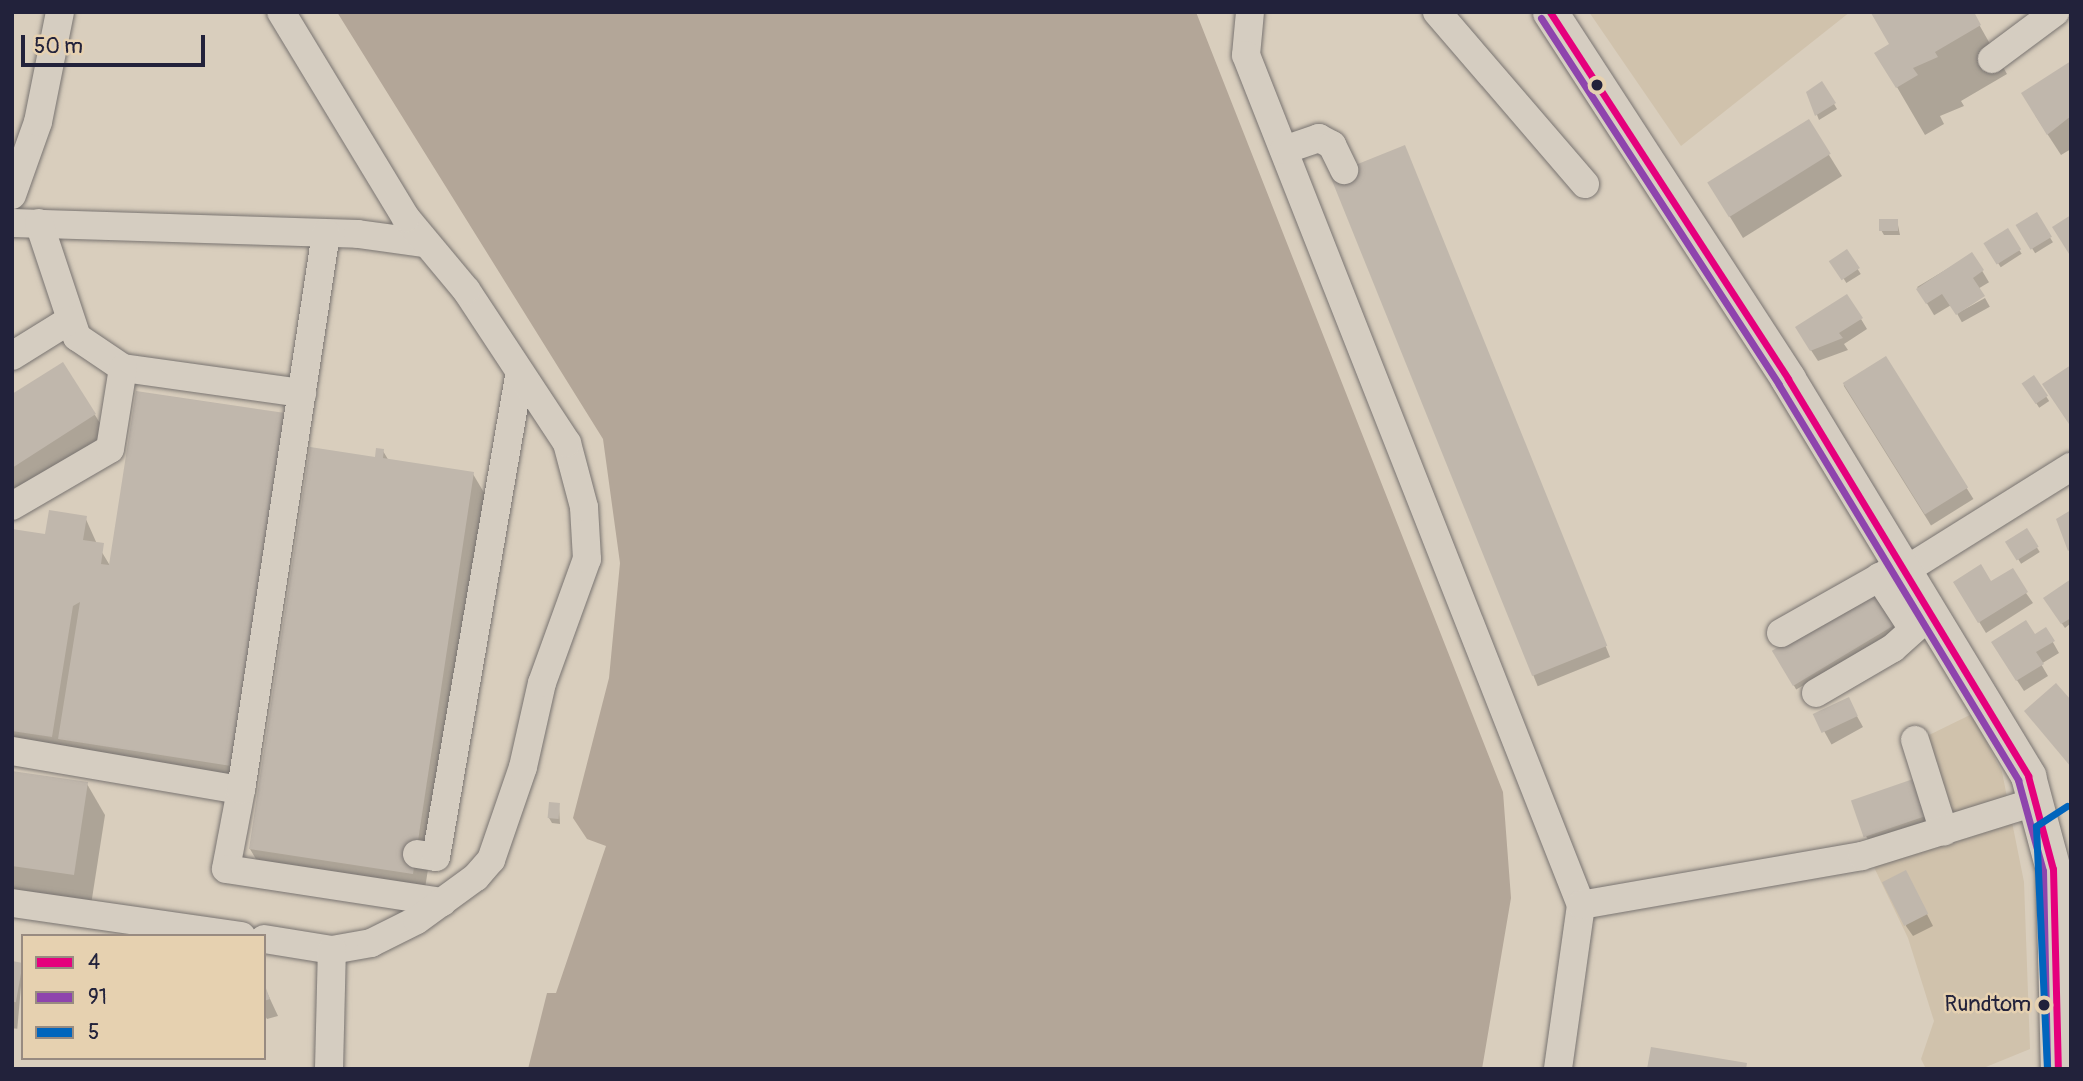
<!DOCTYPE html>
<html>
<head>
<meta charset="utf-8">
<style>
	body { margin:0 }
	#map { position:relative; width:2083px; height:1081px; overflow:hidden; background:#d9cebd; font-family:Pangolin,sans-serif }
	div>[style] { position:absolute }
	.green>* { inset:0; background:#d0c2ac }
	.water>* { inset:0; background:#b3a698 }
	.shadow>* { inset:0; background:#0003; transform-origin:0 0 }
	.building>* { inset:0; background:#c0b7ac; transform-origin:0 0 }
	.roads { filter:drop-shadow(0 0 2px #797471) drop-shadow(0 0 2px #797471) }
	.minor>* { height:28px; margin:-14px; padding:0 14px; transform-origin:14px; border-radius:14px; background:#d5cdc1 }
	.major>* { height:35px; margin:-17.5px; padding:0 17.5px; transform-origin:17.5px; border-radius:17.5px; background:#d5cdc1 }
	.bus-1>* { height:7px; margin:-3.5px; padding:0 3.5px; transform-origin:3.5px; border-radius:3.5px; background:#e5007d }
	.bus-2>* { height:7px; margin:-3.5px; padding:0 3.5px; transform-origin:3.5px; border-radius:3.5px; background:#8e44ad }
	.bus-3>* { height:7px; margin:-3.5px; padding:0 3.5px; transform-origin:3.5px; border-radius:3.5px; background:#0065bd }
	.dots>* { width:19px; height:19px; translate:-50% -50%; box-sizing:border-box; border:4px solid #e6d1b0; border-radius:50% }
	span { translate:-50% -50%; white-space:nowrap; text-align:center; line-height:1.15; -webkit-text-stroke:5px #e6d1b0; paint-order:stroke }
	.bus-label { font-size:22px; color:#22223b }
	.right { translate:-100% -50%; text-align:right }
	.frame { position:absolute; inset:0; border:14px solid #22223b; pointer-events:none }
	.legend { position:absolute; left:21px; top:934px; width:245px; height:126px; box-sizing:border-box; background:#e6d1b0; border:2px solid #988b81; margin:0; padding:9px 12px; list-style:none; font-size:21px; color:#22223b }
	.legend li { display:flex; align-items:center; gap:14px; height:35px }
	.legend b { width:35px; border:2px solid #988b81 }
	.scale { position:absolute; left:21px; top:35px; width:184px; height:32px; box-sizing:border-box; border:4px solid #22223b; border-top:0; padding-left:9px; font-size:21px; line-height:24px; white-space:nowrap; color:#22223b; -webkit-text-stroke:5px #e6d1b0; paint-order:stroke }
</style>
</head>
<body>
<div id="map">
	<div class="green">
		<i style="clip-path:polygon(1589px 12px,1850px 12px,1681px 146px)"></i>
		<i style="clip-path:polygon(1972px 714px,2002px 772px,2024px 882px,2030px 1049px,1981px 1069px,1926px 1069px,1921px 1059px,1934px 1021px,1908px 938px,1871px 861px,1961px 841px,1925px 737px)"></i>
	</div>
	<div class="water">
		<i style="clip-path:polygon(337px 12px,1196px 12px,1503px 792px,1511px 898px,1482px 1069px,528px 1069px,547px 993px,556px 993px,606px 846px,587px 839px,573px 818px,609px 678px,620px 563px,603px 439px)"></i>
	</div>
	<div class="shadow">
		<i style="clip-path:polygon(1877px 12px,1972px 12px,2007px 74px,1961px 101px,1964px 106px,1940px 116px,1944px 124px,1925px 135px,1877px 53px,1891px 44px)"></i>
		<i style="clip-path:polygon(2071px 63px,2071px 149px,2061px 155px,2035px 115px)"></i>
		<i style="clip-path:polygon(1822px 84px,1837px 109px,1819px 120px,1808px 92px)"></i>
		<i style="clip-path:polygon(1808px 121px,1842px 176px,1743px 238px,1722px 204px)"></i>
		<i style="left:1404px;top:147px;width:550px;height:78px;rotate:68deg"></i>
		<i style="left:2036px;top:215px;width:32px;height:21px;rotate:58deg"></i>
		<i style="clip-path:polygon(1897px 220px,1900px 235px,1884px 235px,1881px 230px)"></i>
		<i style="left:2007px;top:231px;width:27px;height:25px;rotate:57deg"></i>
		<i style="left:1847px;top:252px;width:26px;height:17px;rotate:58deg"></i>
		<i style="left:1972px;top:254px;width:33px;height:64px;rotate:59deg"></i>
		<i style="left:1985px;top:298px;width:10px;height:32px;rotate:61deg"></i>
		<i style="clip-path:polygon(1861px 319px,1867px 329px,1844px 344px,1848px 350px,1818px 361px,1803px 338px)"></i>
		<i style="left:1886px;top:359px;width:165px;height:50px;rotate:58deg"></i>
		<i style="left:2033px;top:377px;width:29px;height:12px;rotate:56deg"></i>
		<i style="clip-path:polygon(12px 396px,95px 415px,113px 445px,12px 510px)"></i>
		<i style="clip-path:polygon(383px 451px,389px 461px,473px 474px,486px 496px,424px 895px,263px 871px,250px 849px)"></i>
		<i style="clip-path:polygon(85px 517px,97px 544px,240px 782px,12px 750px,12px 531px,46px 536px)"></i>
		<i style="left:2026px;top:530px;width:26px;height:22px;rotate:58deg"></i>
		<i style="clip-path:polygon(2071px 582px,2071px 623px,2065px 628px,2045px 599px)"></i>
		<i style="clip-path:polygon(1955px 583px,2026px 593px,2033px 603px,1986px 633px)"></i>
		<i style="left:1873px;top:592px;width:44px;height:116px;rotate:59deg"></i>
		<i style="clip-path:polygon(2046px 630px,2059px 653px,2041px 664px,2048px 676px,2024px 691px,1999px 653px)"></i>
		<i style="left:1848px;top:700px;width:31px;height:36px;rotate:61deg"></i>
		<i style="clip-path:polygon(12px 773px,87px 784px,105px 815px,91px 905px,12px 893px)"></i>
		<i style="clip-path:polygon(1918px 779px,1940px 831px,1875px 853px,1866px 836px)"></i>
		<i style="clip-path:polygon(559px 805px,560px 824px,552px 823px,549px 818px)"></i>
		<i style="clip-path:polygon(1911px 883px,1933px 926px,1913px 936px,1906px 926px)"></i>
		<i style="left:12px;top:963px;width:11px;height:65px;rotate:5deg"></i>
		<i style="clip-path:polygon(264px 986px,278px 1016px,267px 1019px,264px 1014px)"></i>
	</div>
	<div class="building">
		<i style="clip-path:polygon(1974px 12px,1981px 25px,1935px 52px,1938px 57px,1913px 68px,1918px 75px,1896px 88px,1874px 53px,1889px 44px,1871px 13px)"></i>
		<i style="clip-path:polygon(2071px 61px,2071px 116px,2047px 135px,2021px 93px)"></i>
		<i style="clip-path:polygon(1822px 81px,1836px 103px,1815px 116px,1806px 92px)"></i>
		<i style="left:1809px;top:119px;width:41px;height:120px;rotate:58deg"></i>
		<i style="left:1405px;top:145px;width:540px;height:81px;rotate:68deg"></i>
		<i style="left:2037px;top:212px;width:29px;height:25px;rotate:59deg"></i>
		<i style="clip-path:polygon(2071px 215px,2071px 257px,2052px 227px)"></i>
		<i style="left:1879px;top:219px;width:19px;height:12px"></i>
		<i style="left:2008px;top:228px;width:25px;height:29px;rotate:58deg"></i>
		<i style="left:1847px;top:249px;width:23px;height:22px;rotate:56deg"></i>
		<i style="clip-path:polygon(1972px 252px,1984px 270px,1973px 278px,1985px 296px,1956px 315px,1942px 294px,1926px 304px,1916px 289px)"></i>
		<i style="clip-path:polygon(1847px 294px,1863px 318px,1839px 333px,1843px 338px,1810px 351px,1795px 327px)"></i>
		<i style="left:1886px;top:356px;width:155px;height:51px;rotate:58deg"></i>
		<i style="clip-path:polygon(63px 362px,96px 414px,12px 468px,12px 394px)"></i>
		<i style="clip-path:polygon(2071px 365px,2071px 427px,2042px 384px)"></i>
		<i style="left:2034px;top:375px;width:25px;height:15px;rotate:56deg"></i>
		<i style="clip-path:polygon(136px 391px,285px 413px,231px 766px,58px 739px,80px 602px,73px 606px,52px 737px,12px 731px,12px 529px,45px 534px,49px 510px,87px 516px,83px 540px,104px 543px,101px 564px,109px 565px)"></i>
		<i style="clip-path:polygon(310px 447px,375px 457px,376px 448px,384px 449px,383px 458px,474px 472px,413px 874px,249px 849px)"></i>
		<i style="clip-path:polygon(2071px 510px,2071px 549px,2068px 551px,2056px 519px)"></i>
		<i style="left:2027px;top:528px;width:22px;height:26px;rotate:58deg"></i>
		<i style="clip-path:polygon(1981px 564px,1991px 581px,2013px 568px,2028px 592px,1978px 623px,1953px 582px)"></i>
		<i style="clip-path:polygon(2071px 579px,2071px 618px,2061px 624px,2043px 598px)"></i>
		<i style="left:1873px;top:590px;width:41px;height:118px;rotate:59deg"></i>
		<i style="clip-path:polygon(2026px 620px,2035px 634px,2046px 627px,2055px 641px,2036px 652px,2044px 664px,2016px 681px,1991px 642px)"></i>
		<i style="clip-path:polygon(2056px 683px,2071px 700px,2071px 767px,2024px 711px)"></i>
		<i style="left:1849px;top:697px;width:21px;height:40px;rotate:65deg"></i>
		<i style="clip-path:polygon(12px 771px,88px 782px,74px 875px,12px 866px)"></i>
		<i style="left:1919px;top:777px;width:39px;height:72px;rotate:71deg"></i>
		<i style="left:549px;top:802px;width:11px;height:16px;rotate:5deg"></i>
		<i style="left:1906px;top:870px;width:49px;height:27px;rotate:63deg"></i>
		<i style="left:12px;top:961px;width:11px;height:40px;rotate:10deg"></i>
		<i style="clip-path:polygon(264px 983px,270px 999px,264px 1001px)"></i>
		<i style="clip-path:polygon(1651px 1047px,1747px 1063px,1746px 1069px,1647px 1069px)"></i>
	</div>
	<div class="roads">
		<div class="minor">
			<i style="left:1250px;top:12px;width:43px;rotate:95.3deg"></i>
			<i style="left:1246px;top:55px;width:914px;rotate:68.49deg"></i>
			<i style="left:1581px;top:905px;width:166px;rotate:98deg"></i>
			<i style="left:1437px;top:12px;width:227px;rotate:49.3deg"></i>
			<i style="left:1992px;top:59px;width:79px;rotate:-36.7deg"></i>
			<i style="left:1284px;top:150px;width:37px;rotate:-19deg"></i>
			<i style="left:1319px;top:138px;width:15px;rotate:28deg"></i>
			<i style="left:1332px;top:145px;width:28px;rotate:64deg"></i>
			<i style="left:12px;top:195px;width:77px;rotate:-70.4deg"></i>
			<i style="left:38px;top:122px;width:112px;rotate:-78.7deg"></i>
			<i style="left:12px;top:223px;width:346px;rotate:1.8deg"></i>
			<i style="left:358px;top:234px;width:67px;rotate:7.8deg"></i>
			<i style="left:39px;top:223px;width:120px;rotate:71.6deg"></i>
			<i style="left:77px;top:337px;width:55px;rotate:34deg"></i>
			<i style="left:123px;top:368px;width:181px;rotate:8deg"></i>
			<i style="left:12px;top:356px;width:68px;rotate:-31.8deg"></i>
			<i style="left:12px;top:506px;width:113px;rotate:-30.2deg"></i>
			<i style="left:110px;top:449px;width:82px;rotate:-80.9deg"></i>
			<i style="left:1906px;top:570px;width:195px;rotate:-32deg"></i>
			<i style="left:1879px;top:577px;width:59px;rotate:56.9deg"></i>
			<i style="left:1781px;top:633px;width:140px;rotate:-29.5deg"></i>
			<i style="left:1816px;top:693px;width:89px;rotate:-30.3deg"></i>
			<i style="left:1893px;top:648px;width:52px;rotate:-41.9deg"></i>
			<i style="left:1915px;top:740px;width:96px;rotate:72.5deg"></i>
			<i style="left:12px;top:751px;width:232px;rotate:9.7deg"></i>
			<i style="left:241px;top:790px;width:80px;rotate:100.8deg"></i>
			<i style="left:226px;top:869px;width:219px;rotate:8.7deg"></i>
			<i style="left:241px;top:790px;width:563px;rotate:-81.32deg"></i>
			<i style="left:417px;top:854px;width:19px;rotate:9deg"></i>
			<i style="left:436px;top:857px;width:489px;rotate:-80.2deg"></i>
			<i style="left:12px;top:903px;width:232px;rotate:8.2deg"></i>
			<i style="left:1581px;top:905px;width:285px;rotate:-9.9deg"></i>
			<i style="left:1862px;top:856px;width:184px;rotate:-17.4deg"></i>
			<i style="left:264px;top:939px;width:69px;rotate:9.2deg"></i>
			<i style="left:332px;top:950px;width:40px;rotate:-10deg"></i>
			<i style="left:371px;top:943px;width:51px;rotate:-26.6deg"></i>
			<i style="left:417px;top:920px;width:73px;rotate:-36.1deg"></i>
			<i style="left:476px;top:877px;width:23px;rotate:-49deg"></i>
			<i style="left:491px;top:860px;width:98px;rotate:-71deg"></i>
			<i style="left:523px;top:767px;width:86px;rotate:-77.3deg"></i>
			<i style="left:542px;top:683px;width:132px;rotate:-70.1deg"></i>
			<i style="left:587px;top:559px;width:52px;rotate:-93.3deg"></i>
			<i style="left:584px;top:507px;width:66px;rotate:-104.9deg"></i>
			<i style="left:567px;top:443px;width:183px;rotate:-123.4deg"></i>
			<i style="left:466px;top:290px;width:94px;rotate:-129.8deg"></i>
			<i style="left:406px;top:218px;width:241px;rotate:-121.2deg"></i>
			<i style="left:329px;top:1069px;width:119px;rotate:-88.6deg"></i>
		</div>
		<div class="major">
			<i style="left:1550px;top:12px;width:437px;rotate:57deg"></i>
			<i style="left:1788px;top:379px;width:464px;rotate:58.8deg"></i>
			<i style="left:2028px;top:776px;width:96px;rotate:75deg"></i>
			<i style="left:2053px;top:869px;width:200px;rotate:88.6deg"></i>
		</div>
	</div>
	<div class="bus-1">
		<i style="left:1550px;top:12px;width:437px;rotate:57deg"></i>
		<i style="left:1788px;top:379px;width:464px;rotate:58.8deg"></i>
		<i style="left:2028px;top:776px;width:96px;rotate:75deg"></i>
		<i style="left:2053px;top:869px;width:200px;rotate:88.6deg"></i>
	</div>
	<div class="bus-2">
		<i style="left:1541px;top:18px;width:437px;rotate:57deg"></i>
		<i style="left:1779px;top:385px;width:462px;rotate:58.8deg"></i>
		<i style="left:2018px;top:780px;width:94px;rotate:74.6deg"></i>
		<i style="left:2043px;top:871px;width:198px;rotate:88.8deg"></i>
	</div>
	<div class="bus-3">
		<i style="left:2047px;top:1069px;width:243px;rotate:-92.6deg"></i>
		<i style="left:2036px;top:826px;width:37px;rotate:-33deg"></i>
	</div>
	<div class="dots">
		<i style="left:1597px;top:85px;background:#22223b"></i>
		<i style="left:2044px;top:1005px;background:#22223b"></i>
	</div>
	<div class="bus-label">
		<span class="right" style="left:2031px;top:1005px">Rundtom</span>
	</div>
	<div class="frame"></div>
	<ul class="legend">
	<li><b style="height:9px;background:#e5007d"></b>4</li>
	<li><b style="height:9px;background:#8e44ad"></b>91</li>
	<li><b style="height:9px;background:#0065bd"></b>5</li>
	</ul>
	<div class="scale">50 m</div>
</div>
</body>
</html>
